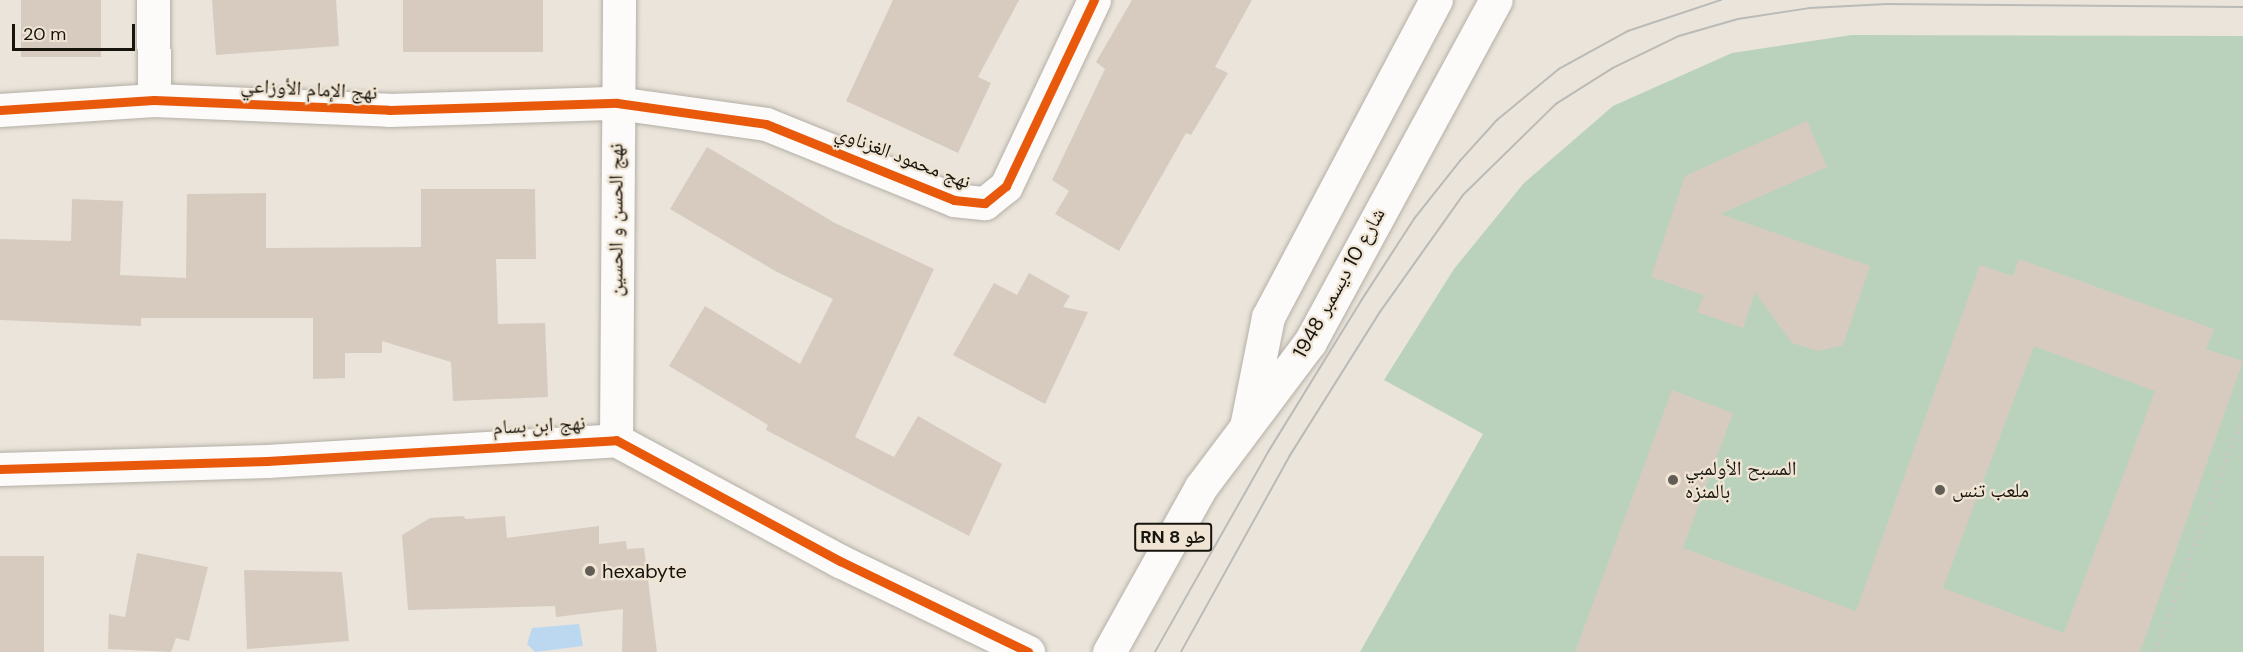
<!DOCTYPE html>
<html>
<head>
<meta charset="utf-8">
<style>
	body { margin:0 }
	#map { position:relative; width:2243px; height:652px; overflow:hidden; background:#eae4da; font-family:"DM Sans","Noto Naskh Arabic",sans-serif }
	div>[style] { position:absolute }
	.green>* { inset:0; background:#bad2bc }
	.water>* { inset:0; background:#bcd8f0 }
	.building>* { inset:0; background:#d7cbc0; transform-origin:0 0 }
	.path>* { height:4px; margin-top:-2px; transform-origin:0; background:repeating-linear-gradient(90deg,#c8c7c3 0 3px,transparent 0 7.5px) }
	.roads { filter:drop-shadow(0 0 2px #b4afa7) drop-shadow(0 0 2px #b4afa7) }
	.minor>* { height:33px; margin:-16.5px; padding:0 16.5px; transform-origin:16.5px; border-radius:16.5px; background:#fcfbf9 }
	.tertiary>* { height:33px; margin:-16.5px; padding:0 16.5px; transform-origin:16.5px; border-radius:16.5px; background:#fcfbf9 }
	.primary>* { height:33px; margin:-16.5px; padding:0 16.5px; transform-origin:16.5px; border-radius:16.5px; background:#fcfbf9 }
	.tram>* { height:1.5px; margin:-0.75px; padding:0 0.75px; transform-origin:0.75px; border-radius:0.75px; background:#babab7 }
	.cycleway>* { height:9px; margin:-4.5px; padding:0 4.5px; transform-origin:4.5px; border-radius:4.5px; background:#e8590c }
	.dots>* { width:16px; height:16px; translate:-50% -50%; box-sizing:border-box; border:3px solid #f0e5d4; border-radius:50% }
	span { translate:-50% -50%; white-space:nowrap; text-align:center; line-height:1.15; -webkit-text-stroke:4.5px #f0e5d4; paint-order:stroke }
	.shield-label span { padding:2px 4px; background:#f0e5d4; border:2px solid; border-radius:4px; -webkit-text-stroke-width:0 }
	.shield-label { font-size:18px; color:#17140e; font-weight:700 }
	.street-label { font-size:20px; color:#17140e }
	.poi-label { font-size:20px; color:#17140e }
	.left { translate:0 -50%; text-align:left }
	.scale { position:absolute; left:12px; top:24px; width:123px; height:27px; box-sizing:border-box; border:3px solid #17140e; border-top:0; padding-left:8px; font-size:18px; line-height:21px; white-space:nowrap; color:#17140e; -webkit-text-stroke:4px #f0e5d4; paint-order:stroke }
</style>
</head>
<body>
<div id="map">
	<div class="green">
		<i style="clip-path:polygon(1852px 35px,2243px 36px,2243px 652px,1360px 652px,1483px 434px,1384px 380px,1454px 269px,1524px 183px,1613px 106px,1732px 53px)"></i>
	</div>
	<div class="water">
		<i style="clip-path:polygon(579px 624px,583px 646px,535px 652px,527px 644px,532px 628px)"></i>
	</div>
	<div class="building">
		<i style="left:21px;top:0;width:80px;height:57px"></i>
		<i style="clip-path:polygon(212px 0,336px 0,339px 46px,216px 55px)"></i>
		<i style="left:403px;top:0;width:140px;height:52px"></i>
		<i style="clip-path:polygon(893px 0,1019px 0,978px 77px,991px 83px,958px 153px,846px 101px)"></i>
		<i style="clip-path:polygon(1132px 0,1252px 0,1215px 67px,1228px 73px,1191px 135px,1186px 133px,1119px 251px,1055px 214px,1069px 191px,1052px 180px,1105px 69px,1096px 62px)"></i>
		<i style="clip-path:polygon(1807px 121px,1827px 167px,1720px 214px,1870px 266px,1843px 345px,1818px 351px,1792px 343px,1755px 292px,1743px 328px,1697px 312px,1704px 295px,1651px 277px,1685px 176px)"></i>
		<i style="clip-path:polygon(707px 147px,835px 223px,934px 269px,855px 437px,894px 457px,918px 416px,1002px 464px,969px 536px,766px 430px,768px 425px,669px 366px,705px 306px,800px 364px,833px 299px,777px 272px,670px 209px)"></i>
		<i style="clip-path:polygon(421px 189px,535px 189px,536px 259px,496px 259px,498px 324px,545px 323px,548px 397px,453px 401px,451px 362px,382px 341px,382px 353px,345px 353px,345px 378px,313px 379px,313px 318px,141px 318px,141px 326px,0 320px,0 239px,71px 241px,72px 199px,123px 201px,120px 275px,186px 278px,187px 194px,266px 193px,266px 248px,421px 247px)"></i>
		<i style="clip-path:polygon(evenodd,2019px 259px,2214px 329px,2206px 349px,2243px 361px,2140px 652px,1575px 652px,1672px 390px,1733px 413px,1683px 548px,1856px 611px,1980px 265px,2013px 276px,2019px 259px,2034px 346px,2155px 391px,2064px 633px,1943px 588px,2034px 346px)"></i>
		<i style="clip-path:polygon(1029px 273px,1070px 296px,1063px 307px,1088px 312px,1045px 404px,953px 355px,994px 283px,1017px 295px)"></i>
		<i style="clip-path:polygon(463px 516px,466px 519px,505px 516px,507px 538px,599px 526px,599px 544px,626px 541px,627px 549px,644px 548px,657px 652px,622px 652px,623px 609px,556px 617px,555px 606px,408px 610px,402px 535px,430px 518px)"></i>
		<i style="clip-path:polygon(137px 553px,208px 567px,189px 641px,176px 638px,171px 652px,108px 649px,109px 614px,125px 617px)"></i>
		<i style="left:0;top:556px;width:44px;height:96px"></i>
		<i style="clip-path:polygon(244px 570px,342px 572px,349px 641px,247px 649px)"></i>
	</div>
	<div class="path">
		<i style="left:2155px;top:652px;width:251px;rotate:-69.5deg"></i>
	</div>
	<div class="roads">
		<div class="minor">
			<i style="left:153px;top:0;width:100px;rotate:89.4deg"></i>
			<i style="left:0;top:110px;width:154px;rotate:-3.7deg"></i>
			<i style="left:154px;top:100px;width:235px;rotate:2.4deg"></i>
			<i style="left:389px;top:110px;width:228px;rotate:-1.8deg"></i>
			<i style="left:617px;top:103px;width:150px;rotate:8deg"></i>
			<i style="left:766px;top:124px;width:203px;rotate:22deg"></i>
			<i style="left:954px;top:200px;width:31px;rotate:6deg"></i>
			<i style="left:985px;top:203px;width:27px;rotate:-39deg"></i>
			<i style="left:1006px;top:186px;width:206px;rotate:-64.7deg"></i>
			<i style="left:616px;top:440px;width:440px;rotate:-89.6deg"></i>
		</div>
		<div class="tertiary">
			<i style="left:0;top:469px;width:267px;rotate:-1.7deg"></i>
			<i style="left:267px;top:461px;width:350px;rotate:-3.4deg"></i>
			<i style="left:616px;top:440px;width:255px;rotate:28.4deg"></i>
			<i style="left:840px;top:561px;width:209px;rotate:25.8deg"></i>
		</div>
		<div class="primary">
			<i style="left:1247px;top:422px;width:107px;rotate:-78.7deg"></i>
			<i style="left:1268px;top:317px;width:359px;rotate:-62.1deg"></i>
			<i style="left:1109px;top:652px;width:189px;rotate:-60.9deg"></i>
			<i style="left:1201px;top:487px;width:181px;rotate:-53.1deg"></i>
			<i style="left:1310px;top:342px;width:389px;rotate:-61.5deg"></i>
		</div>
	</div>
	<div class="tram">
		<i style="left:1155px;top:652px;width:233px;rotate:-60.5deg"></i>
		<i style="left:1270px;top:449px;width:174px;rotate:-58.4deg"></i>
		<i style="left:1361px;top:301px;width:98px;rotate:-57.1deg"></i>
		<i style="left:1414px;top:219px;width:74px;rotate:-51.6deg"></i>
		<i style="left:1460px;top:161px;width:55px;rotate:-47.9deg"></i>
		<i style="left:1497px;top:120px;width:80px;rotate:-39.4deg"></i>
		<i style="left:1559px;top:69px;width:79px;rotate:-28.8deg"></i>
		<i style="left:1628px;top:31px;width:98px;rotate:-18.4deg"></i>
		<i style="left:1181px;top:652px;width:223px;rotate:-61deg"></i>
		<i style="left:1289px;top:457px;width:171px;rotate:-57.9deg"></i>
		<i style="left:1380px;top:312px;width:143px;rotate:-54.6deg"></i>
		<i style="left:1463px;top:195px;width:130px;rotate:-44.4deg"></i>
		<i style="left:1556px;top:104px;width:67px;rotate:-32.3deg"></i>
		<i style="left:1613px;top:68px;width:73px;rotate:-25.9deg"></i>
		<i style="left:1679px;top:36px;width:61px;rotate:-16.1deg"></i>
		<i style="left:1738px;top:19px;width:73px;rotate:-8.7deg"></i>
		<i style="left:1810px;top:8px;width:77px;rotate:-3deg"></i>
		<i style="left:1887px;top:4px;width:356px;rotate:0.5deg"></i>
	</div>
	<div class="cycleway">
		<i style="left:0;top:110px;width:154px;rotate:-3.7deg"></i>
		<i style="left:154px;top:100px;width:235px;rotate:2.4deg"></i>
		<i style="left:389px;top:110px;width:228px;rotate:-1.8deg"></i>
		<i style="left:617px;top:103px;width:150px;rotate:8deg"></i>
		<i style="left:766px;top:124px;width:203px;rotate:22deg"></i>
		<i style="left:954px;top:200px;width:31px;rotate:6deg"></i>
		<i style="left:985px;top:203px;width:27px;rotate:-39deg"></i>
		<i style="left:1006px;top:186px;width:206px;rotate:-64.7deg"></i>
		<i style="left:0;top:469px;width:267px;rotate:-1.7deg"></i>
		<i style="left:267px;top:461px;width:350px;rotate:-3.4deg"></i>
		<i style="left:616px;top:440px;width:255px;rotate:28.4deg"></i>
		<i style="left:840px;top:561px;width:209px;rotate:25.8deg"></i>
	</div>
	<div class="dots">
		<i style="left:1673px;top:480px;background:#615d55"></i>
		<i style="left:1940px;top:490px;background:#615d55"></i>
		<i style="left:590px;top:571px;background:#615d55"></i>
	</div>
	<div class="shield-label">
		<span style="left:1173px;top:537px">RN 8 طو</span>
	</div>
	<div class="street-label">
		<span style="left:309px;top:89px;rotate:3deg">نهج الإمام الأوزاعي</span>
		<span style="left:903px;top:157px;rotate:21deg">نهج محمود الغزناوي</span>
		<span style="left:616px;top:220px;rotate:-90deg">نهج الحسن و الحسين</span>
		<span style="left:1339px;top:283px;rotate:-61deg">شارع 10 ديسمبر 1948</span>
		<span style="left:539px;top:425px;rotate:-3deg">نهج ابن بسام</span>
	</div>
	<div class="poi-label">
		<span class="left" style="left:1685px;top:480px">المسبح الأولمبي<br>بالمنزه</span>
		<span class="left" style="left:1952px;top:490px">ملعب تنس</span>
		<span class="left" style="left:602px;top:571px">hexabyte</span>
	</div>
	<div class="scale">20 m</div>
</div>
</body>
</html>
